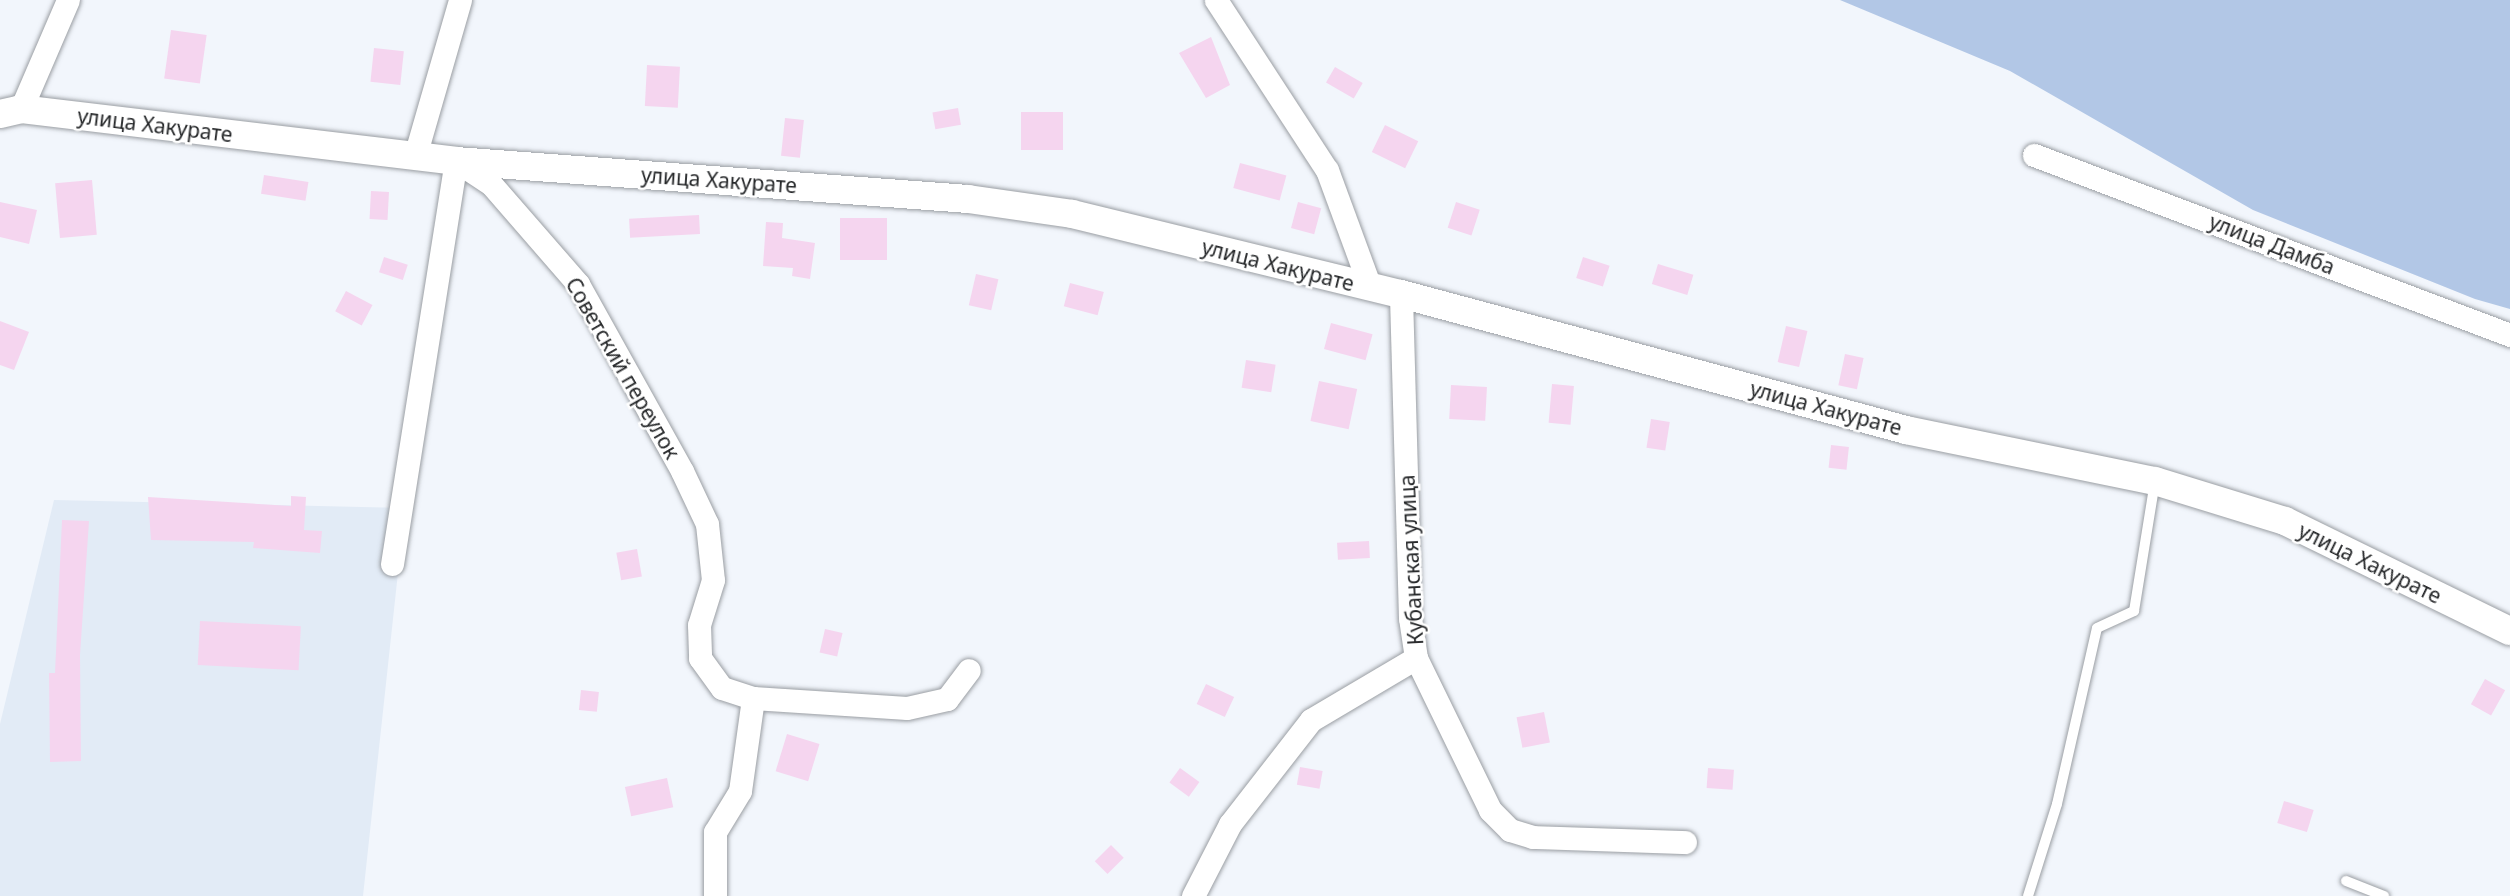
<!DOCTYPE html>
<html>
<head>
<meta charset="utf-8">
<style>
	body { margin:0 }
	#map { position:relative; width:2510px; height:896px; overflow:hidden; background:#f2f6fc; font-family:"Noto Sans",sans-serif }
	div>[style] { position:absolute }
	.built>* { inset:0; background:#e2ebf6 }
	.water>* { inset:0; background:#b2c7e6 }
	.building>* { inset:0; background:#f5d5ef; transform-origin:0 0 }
	.roads { filter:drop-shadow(0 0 2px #9a9ea3) drop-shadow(0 0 2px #9a9ea3) }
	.service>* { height:10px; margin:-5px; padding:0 5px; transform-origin:5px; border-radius:5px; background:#fff }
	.minor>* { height:23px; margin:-11.5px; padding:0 11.5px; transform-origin:11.5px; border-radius:11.5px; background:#fff }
	.tertiary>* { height:28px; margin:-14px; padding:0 14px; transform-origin:14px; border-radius:14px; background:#fff }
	span { translate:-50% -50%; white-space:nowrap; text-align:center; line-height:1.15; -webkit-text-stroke:5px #fff; paint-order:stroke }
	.street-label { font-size:21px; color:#242628 }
</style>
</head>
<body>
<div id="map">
	<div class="built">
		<i style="clip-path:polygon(54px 500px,405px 508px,363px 896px,0 896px,0 724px)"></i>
	</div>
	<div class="water">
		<i style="clip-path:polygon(1840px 0,2510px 0,2510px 309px,2475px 299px,2253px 210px,2010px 71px)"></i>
	</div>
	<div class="building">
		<i style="left:171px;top:30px;width:36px;height:49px;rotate:8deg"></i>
		<i style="clip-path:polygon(1211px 37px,1230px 85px,1206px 98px,1179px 53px)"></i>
		<i style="left:374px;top:48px;width:30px;height:34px;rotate:6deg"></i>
		<i style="left:647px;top:65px;width:33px;height:41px;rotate:3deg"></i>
		<i style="left:1335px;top:67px;width:32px;height:18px;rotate:30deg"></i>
		<i style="left:958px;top:108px;width:17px;height:26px;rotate:80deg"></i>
		<i style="left:1021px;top:112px;width:42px;height:38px"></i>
		<i style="left:785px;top:118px;width:19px;height:38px;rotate:6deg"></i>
		<i style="left:1385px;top:125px;width:37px;height:30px;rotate:26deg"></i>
		<i style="left:1240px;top:163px;width:48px;height:26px;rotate:15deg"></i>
		<i style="left:264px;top:175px;width:45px;height:19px;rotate:9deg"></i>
		<i style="left:92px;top:180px;width:55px;height:37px;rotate:85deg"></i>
		<i style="left:371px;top:191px;width:18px;height:28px;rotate:3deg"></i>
		<i style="clip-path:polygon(0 202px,37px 210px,29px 244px,0 237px)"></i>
		<i style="left:1298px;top:202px;width:24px;height:27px;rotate:15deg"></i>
		<i style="left:1456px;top:202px;width:25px;height:27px;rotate:18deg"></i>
		<i style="left:699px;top:215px;width:19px;height:70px;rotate:87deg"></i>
		<i style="left:840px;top:218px;width:47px;height:42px"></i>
		<i style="clip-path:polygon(766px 222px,783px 223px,782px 238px,815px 243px,810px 279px,792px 276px,793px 268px,763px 266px)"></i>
		<i style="left:384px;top:257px;width:25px;height:16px;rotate:18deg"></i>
		<i style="left:1583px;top:257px;width:28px;height:22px;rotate:18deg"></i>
		<i style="left:1658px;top:264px;width:37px;height:21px;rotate:17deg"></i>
		<i style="left:976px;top:274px;width:23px;height:32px;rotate:13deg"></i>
		<i style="left:1070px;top:283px;width:35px;height:24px;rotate:15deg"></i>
		<i style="left:346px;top:291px;width:30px;height:23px;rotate:28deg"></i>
		<i style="clip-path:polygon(0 321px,29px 332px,14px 370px,0 365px)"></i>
		<i style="left:1331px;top:323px;width:43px;height:27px;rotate:15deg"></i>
		<i style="left:1786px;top:326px;width:22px;height:37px;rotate:13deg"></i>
		<i style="left:1845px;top:354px;width:19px;height:32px;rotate:12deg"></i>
		<i style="left:1246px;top:360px;width:30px;height:28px;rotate:9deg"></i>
		<i style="left:1319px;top:381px;width:39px;height:41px;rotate:12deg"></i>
		<i style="left:1552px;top:384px;width:22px;height:39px;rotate:5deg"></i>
		<i style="left:1451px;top:385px;width:36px;height:34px;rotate:3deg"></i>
		<i style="left:1651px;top:419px;width:19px;height:29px;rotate:9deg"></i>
		<i style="left:1831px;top:445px;width:18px;height:23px;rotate:6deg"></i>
		<i style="clip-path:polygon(291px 496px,306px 497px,304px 530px,322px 531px,320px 553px,253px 548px,254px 542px,151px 540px,148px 497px,291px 506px)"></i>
		<i style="clip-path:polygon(62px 520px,89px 521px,80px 655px,81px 761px,50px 762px,49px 673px,55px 673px)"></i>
		<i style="left:1369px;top:541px;width:17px;height:32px;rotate:87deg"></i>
		<i style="left:637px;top:549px;width:28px;height:21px;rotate:80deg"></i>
		<i style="left:200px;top:621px;width:101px;height:44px;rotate:3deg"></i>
		<i style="left:825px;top:629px;width:18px;height:24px;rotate:13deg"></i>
		<i style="left:2485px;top:679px;width:23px;height:29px;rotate:29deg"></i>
		<i style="left:1206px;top:684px;width:31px;height:22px;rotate:25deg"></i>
		<i style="left:581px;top:690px;width:18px;height:20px;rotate:6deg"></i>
		<i style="left:1544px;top:712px;width:31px;height:28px;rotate:79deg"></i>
		<i style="left:787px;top:734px;width:34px;height:39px;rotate:17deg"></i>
		<i style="left:1300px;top:767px;width:23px;height:18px;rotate:10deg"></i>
		<i style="left:1180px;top:768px;width:24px;height:18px;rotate:36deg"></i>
		<i style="left:1708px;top:768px;width:26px;height:20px;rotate:4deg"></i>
		<i style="left:667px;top:778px;width:30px;height:43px;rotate:78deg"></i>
		<i style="left:2284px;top:801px;width:31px;height:23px;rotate:17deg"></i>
		<i style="left:1111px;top:845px;width:18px;height:23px;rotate:45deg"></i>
	</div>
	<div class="roads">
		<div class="service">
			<i style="left:2346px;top:881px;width:41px;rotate:21.5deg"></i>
			<i style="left:2028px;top:896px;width:96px;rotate:-72.5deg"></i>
			<i style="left:2057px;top:804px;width:180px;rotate:-77.2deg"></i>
			<i style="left:2097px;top:628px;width:41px;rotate:-24.7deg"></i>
			<i style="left:2134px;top:611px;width:132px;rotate:-80.8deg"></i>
		</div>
		<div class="minor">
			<i style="left:1216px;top:0;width:203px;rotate:56.9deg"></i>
			<i style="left:1327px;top:170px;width:125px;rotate:69.8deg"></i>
			<i style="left:21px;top:109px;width:119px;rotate:-66.7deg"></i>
			<i style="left:2034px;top:155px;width:509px;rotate:20.71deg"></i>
			<i style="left:415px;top:156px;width:162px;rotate:-73.9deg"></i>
			<i style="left:392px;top:564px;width:408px;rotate:-81deg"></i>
			<i style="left:456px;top:161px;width:42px;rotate:33.3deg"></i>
			<i style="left:491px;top:184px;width:133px;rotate:49deg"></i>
			<i style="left:578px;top:284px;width:214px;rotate:60.9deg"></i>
			<i style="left:682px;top:471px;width:59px;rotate:64.7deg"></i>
			<i style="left:707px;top:524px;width:56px;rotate:83.9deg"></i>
			<i style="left:713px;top:580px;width:47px;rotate:107.3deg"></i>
			<i style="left:699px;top:625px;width:33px;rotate:88deg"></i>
			<i style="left:700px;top:658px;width:37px;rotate:54deg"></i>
			<i style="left:722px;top:688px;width:33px;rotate:18deg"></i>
			<i style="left:753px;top:698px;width:154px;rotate:3.7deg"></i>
			<i style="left:907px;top:708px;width:41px;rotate:-12.7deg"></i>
			<i style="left:947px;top:699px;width:36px;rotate:-53deg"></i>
			<i style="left:1416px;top:658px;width:169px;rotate:64deg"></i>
			<i style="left:1490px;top:810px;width:28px;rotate:45deg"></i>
			<i style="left:1510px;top:830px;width:24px;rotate:17deg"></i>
			<i style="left:1533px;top:837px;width:152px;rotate:1.9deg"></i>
			<i style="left:715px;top:896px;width:64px;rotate:-90deg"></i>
			<i style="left:715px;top:832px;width:48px;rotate:-58.6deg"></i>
			<i style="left:740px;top:791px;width:94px;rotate:-82deg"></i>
			<i style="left:1193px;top:896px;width:81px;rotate:-62.8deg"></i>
			<i style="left:1230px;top:824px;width:132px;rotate:-52.1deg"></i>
			<i style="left:1311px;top:720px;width:122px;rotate:-30.6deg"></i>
			<i style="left:1416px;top:658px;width:40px;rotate:-98.5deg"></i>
			<i style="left:1410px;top:618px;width:324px;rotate:-91.6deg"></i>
		</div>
		<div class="tertiary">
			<i style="left:0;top:114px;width:22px;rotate:-13deg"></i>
			<i style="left:21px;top:109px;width:438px;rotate:6.8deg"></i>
			<i style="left:456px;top:161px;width:513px;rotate:4.24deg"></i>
			<i style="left:968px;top:199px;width:105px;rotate:8.2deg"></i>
			<i style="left:1072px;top:214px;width:339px;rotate:13.7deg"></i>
			<i style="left:1401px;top:294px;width:523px;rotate:15.07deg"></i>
			<i style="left:1906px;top:430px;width:254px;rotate:11.6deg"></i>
			<i style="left:2155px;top:481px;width:136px;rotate:17.1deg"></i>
			<i style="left:2285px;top:521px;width:250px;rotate:26.1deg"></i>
		</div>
	</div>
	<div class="street-label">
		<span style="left:155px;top:125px;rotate:7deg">улица Хакурате</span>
		<span style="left:719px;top:180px;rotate:4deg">улица Хакурате</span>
		<span style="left:2272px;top:244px;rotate:21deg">улица Дамба</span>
		<span style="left:1278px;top:265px;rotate:14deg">улица Хакурате</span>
		<span style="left:623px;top:368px;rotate:60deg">Советский переулок</span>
		<span style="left:1826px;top:408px;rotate:15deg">улица Хакурате</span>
		<span style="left:1411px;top:560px;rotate:-93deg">Кубанская улица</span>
		<span style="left:2370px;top:563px;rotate:26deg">улица Хакурате</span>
	</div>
</div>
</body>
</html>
